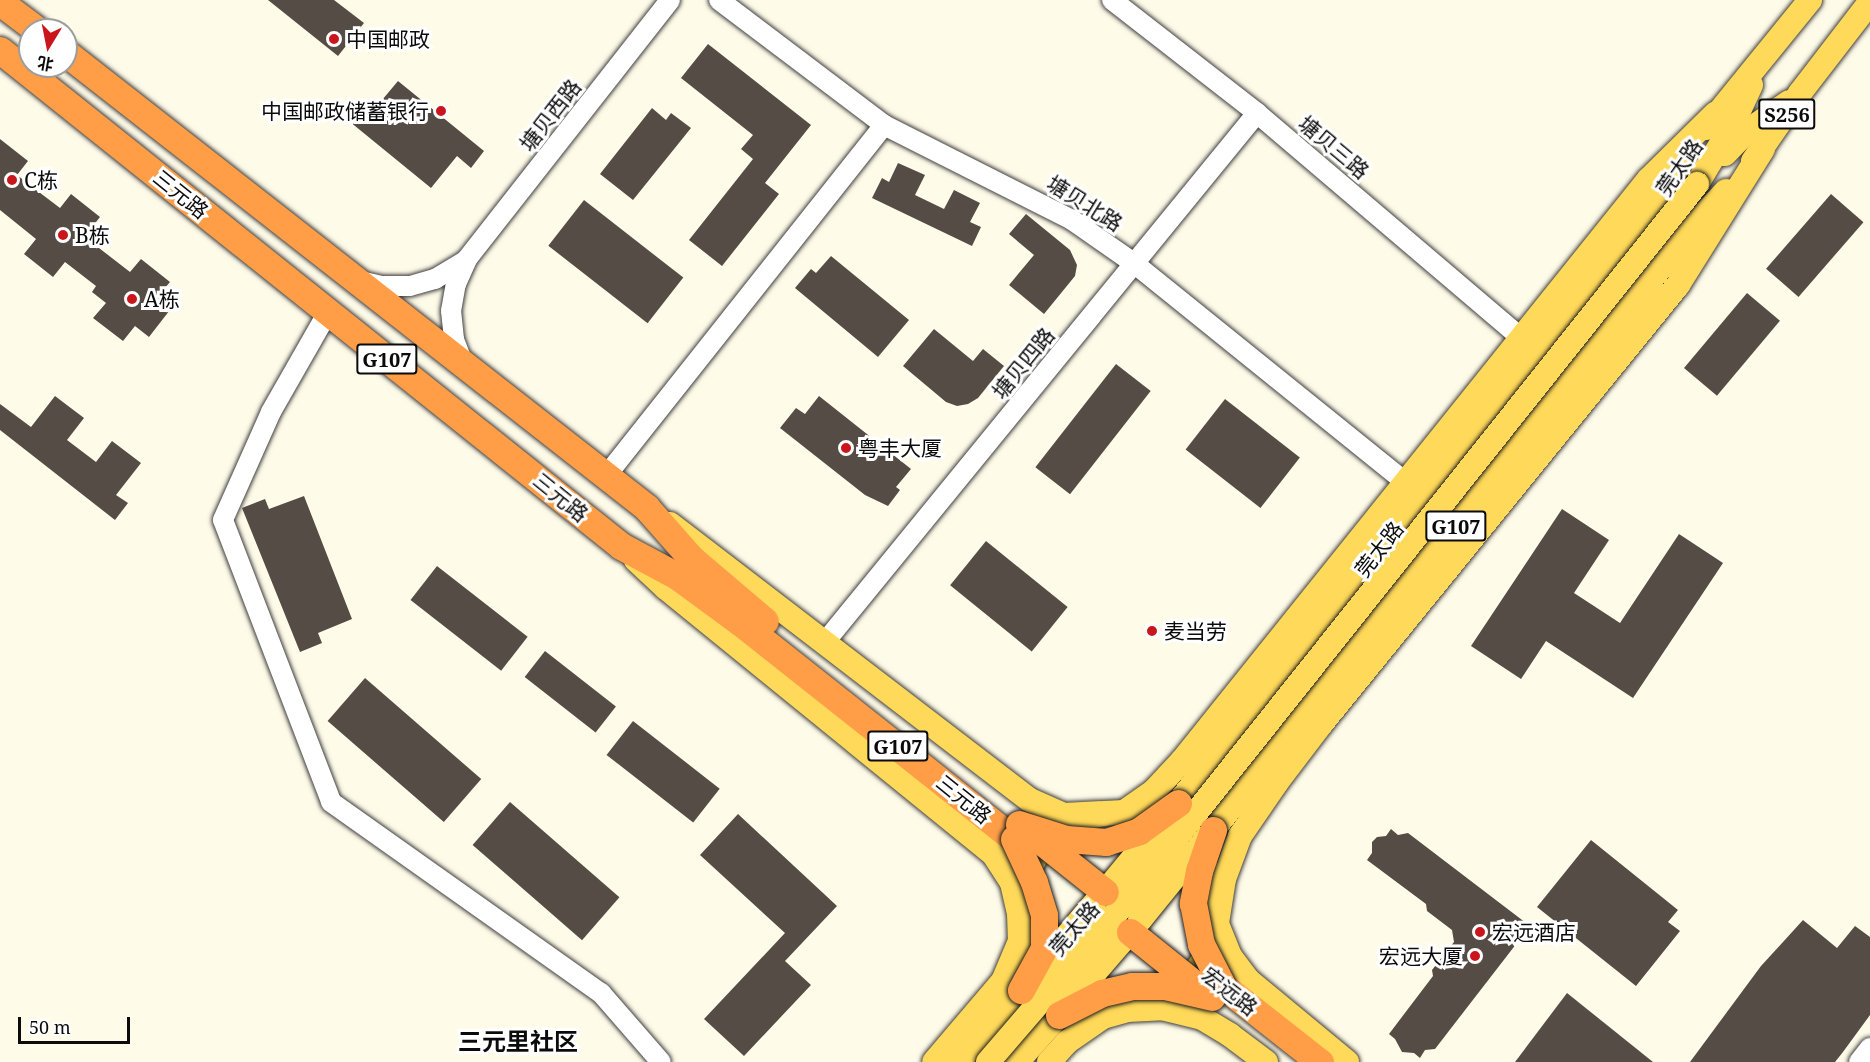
<!DOCTYPE html>
<html>
<head>
<meta charset="utf-8">
<style>
	body { margin:0 }
	#map { position:relative; width:1870px; height:1062px; overflow:hidden; background:#fffbe9; font-family:"Noto Serif","Noto Sans SC",serif }
	div>[style] { position:absolute }
	.building>* { inset:0; background:#554c46; transform-origin:0 0 }
	.roads { filter:drop-shadow(0 0 2px #3e3e3e) drop-shadow(0 0 2px #3e3e3e) }
	.minor>* { height:20px; margin:-10px; padding:0 10px; transform-origin:10px; border-radius:10px; background:#fff }
	.major>* { height:24px; margin:-12px; padding:0 12px; transform-origin:12px; border-radius:12px; background:#ffd959 }
	.major>.ring { margin:-12px; padding:0; box-sizing:content-box; background:none; border:24px solid #ffd959; border-radius:50% }
	.highway>* { height:27px; margin:-13.5px; padding:0 13.5px; transform-origin:13.5px; border-radius:13.5px; background:#ff9e47 }
	.bridges { filter:drop-shadow(0 0 2px #1c1c1c) drop-shadow(0 0 2px #1c1c1c) }
	.major-bridge>* { height:24px; margin:-12px; padding:0 12px; transform-origin:12px; border-radius:12px; background:#ffd959 }
	.highway-bridge>* { height:27px; margin:-13.5px; padding:0 13.5px; transform-origin:13.5px; border-radius:13.5px; background:#ff9e47 }
	.dots>* { width:16px; height:16px; translate:-50% -50%; box-sizing:border-box; border:3px solid #fff; border-radius:50% }
	span { translate:-50% -50%; white-space:nowrap; text-align:center; line-height:1.15; -webkit-text-stroke:6px #fff; paint-order:stroke }
	.shield-label span { padding:2px 4px; background:#fff; border:2px solid; border-radius:4px; -webkit-text-stroke-width:0 }
	.shield-label { font-size:20px; color:#0b0b0b; font-weight:700 }
	.poi-label { font-size:21px; color:#0b0b0b }
	.left { translate:0 -50%; text-align:left }
	.right { translate:-100% -50%; text-align:right }
	.street-label { font-size:21px; color:#0b0b0b }
	.quarter-label { font-size:24px; color:#0b0b0b; font-weight:700 }
	.north { position:absolute; left:18px; top:18px; width:60px; height:60px; box-sizing:border-box; background:#fff; border:2px solid #9d9d9d; border-radius:50%; rotate:190deg; font-size:16px; font-weight:700; line-height:24px; text-align:center; color:#0b0b0b }
	.north::after { content:''; display:block; margin:auto; width:21px; height:27px; background:#c9161c; clip-path:polygon(50% 0,100% 100%,50% 72%,0 100%) }
	.scale { position:absolute; left:18px; top:1017px; width:112px; height:27px; box-sizing:border-box; border:3px solid #0b0b0b; border-top:0; padding-left:8px; font-size:18px; line-height:21px; white-space:nowrap; color:#0b0b0b; -webkit-text-stroke:4px #fff; paint-order:stroke }
</style>
</head>
<body>
<div id="map">
	<div class="building">
		<i style="clip-path:polygon(268px 0,334px 0,364px 23px,338px 56px)"></i>
		<i style="clip-path:polygon(708px 44px,811px 125px,765px 183px,779px 194px,722px 266px,689px 240px,753px 159px,741px 149px,753px 135px,681px 78px)"></i>
		<i style="clip-path:polygon(398px 81px,484px 151px,471px 168px,457px 156px,431px 188px,344px 117px,358px 101px,372px 112px)"></i>
		<i style="clip-path:polygon(652px 108px,666px 120px,671px 113px,691px 128px,633px 200px,600px 174px)"></i>
		<i style="clip-path:polygon(0 139px,28px 161px,17px 175px,31px 186px,60px 208px,71px 194px,100px 217px,89px 231px,104px 242px,99px 248px,130px 272px,141px 259px,170px 282px,159px 295px,173px 306px,149px 337px,135px 326px,123px 341px,93px 318px,106px 303px,92px 292px,96px 286px,65px 262px,53px 277px,24px 254px,36px 239px,0 210px)"></i>
		<i style="clip-path:polygon(898px 163px,925px 175px,915px 195px,944px 209px,954px 190px,980px 203px,970px 222px,981px 227px,972px 246px,872px 198px,882px 178px,889px 182px)"></i>
		<i style="left:1831px;top:194px;width:43px;height:99px;rotate:41deg"></i>
		<i style="left:584px;top:200px;width:126px;height:58px;rotate:38deg"></i>
		<i style="clip-path:polygon(1026px 214px,1070px 250px,1077px 265px,1075px 276px,1044px 314px,1009px 285px,1034px 255px,1009px 234px)"></i>
		<i style="clip-path:polygon(831px 256px,909px 320px,878px 357px,795px 288px,811px 269px,816px 273px)"></i>
		<i style="left:1747px;top:293px;width:43px;height:98px;rotate:40deg"></i>
		<i style="clip-path:polygon(934px 329px,973px 361px,983px 349px,1004px 366px,978px 398px,968px 404px,957px 406px,946px 402px,903px 366px)"></i>
		<i style="left:1116px;top:364px;width:44px;height:131px;rotate:38deg"></i>
		<i style="clip-path:polygon(55px 396px,84px 418px,67px 440px,96px 462px,112px 441px,141px 463px,116px 495px,128px 503px,115px 520px,0 430px,0 404px,31px 427px)"></i>
		<i style="clip-path:polygon(819px 396px,911px 469px,896px 487px,900px 490px,888px 506px,865px 495px,780px 428px,796px 408px,805px 414px)"></i>
		<i style="left:1225px;top:399px;width:95px;height:64px;rotate:38deg"></i>
		<i style="clip-path:polygon(304px 496px,352px 619px,318px 633px,322px 643px,300px 652px,242px 508px,265px 499px,269px 509px)"></i>
		<i style="clip-path:polygon(1562px 509px,1609px 540px,1574px 593px,1620px 623px,1679px 534px,1723px 563px,1633px 698px,1546px 641px,1521px 679px,1471px 646px)"></i>
		<i style="left:986px;top:541px;width:105px;height:57px;rotate:39deg"></i>
		<i style="left:437px;top:566px;width:115px;height:43px;rotate:38deg"></i>
		<i style="left:545px;top:651px;width:90px;height:33px;rotate:38deg"></i>
		<i style="left:365px;top:678px;width:154px;height:57px;rotate:41deg"></i>
		<i style="left:633px;top:721px;width:110px;height:43px;rotate:38deg"></i>
		<i style="left:510px;top:802px;width:145px;height:57px;rotate:41deg"></i>
		<i style="clip-path:polygon(738px 814px,837px 906px,785px 961px,811px 985px,744px 1056px,704px 1019px,785px 933px,700px 855px)"></i>
		<i style="clip-path:polygon(1391px 829px,1398px 835px,1408px 833px,1530px 926px,1435px 1049px,1425px 1050px,1420px 1058px,1414px 1053px,1402px 1052px,1395px 1039px,1389px 1034px,1433px 976px,1432px 970px,1454px 942px,1452px 930px,1427px 911px,1426px 904px,1367px 860px,1372px 853px,1372px 842px,1377px 837px,1386px 836px)"></i>
		<i style="clip-path:polygon(1591px 840px,1678px 910px,1668px 922px,1680px 931px,1636px 986px,1537px 907px)"></i>
		<i style="clip-path:polygon(1803px 920px,1837px 948px,1855px 926px,1870px 937px,1870px 1015px,1843px 1052px,1835px 1062px,1690px 1062px,1761px 966px)"></i>
		<i style="clip-path:polygon(1567px 993px,1653px 1062px,1515px 1062px)"></i>
	</div>
	<div class="roads">
		<div class="minor">
			<i style="left:719px;top:0;width:207px;rotate:37.1deg"></i>
			<i style="left:884px;top:125px;width:211px;rotate:26.8deg"></i>
			<i style="left:1072px;top:220px;width:77px;rotate:34.9deg"></i>
			<i style="left:1135px;top:264px;width:346px;rotate:38.9deg"></i>
			<i style="left:1112px;top:0;width:184px;rotate:37.9deg"></i>
			<i style="left:1257px;top:113px;width:345px;rotate:40.4deg"></i>
			<i style="left:360px;top:281px;width:22px;rotate:13deg"></i>
			<i style="left:381px;top:286px;width:29px"></i>
			<i style="left:410px;top:286px;width:26px;rotate:-16deg"></i>
			<i style="left:435px;top:279px;width:35px;rotate:-31deg"></i>
			<i style="left:328px;top:312px;width:115px;rotate:119.7deg"></i>
			<i style="left:271px;top:412px;width:118px;rotate:114deg"></i>
			<i style="left:223px;top:520px;width:302px;rotate:69deg"></i>
			<i style="left:331px;top:802px;width:331px;rotate:35.3deg"></i>
			<i style="left:601px;top:993px;width:91px;rotate:49deg"></i>
			<i style="left:463px;top:363px;width:26px;rotate:-111deg"></i>
			<i style="left:454px;top:339px;width:28px;rotate:-96deg"></i>
			<i style="left:451px;top:311px;width:27px;rotate:-80deg"></i>
			<i style="left:456px;top:284px;width:27px;rotate:-66deg"></i>
			<i style="left:467px;top:259px;width:329px;rotate:-51.9deg"></i>
			<i style="left:606px;top:476px;width:448px;rotate:-51.6deg"></i>
			<i style="left:825px;top:642px;width:683px;rotate:-50.76deg"></i>
			<i style="left:1859px;top:1062px;width:18px;rotate:-52deg"></i>
		</div>
		<div class="major">
			<i style="left:1706px;top:128px;width:165px;rotate:-50.9deg"></i>
			<i style="left:1725px;top:154px;width:30px;rotate:-46deg"></i>
			<i style="left:1746px;top:132px;width:52px;rotate:-34.9deg"></i>
			<i style="left:1753px;top:161px;width:83px;rotate:-55.3deg"></i>
			<i style="left:1800px;top:93px;width:115px;rotate:-52.4deg"></i>
			<i style="left:1697px;top:184px;width:70px;rotate:-59deg"></i>
			<i style="left:1733px;top:124px;width:43px;rotate:-65.2deg"></i>
			<i style="left:670px;top:524px;width:454px;rotate:37.5deg"></i>
			<i style="left:1030px;top:800px;width:37px;rotate:24deg"></i>
			<i style="left:1064px;top:815px;width:60px;rotate:-2.9deg"></i>
			<i style="left:1124px;top:812px;width:37px;rotate:-35deg"></i>
			<i style="left:1154px;top:791px;width:41px;rotate:-47deg"></i>
			<i style="left:1182px;top:761px;width:746px;rotate:-51.26deg"></i>
			<i style="left:1649px;top:179px;width:93px;rotate:-44.6deg"></i>
			<i style="left:636px;top:560px;width:41px;rotate:43deg"></i>
			<i style="left:666px;top:588px;width:423px;rotate:39.1deg"></i>
			<i style="left:994px;top:855px;width:33px;rotate:57deg"></i>
			<i style="left:1012px;top:883px;width:31px;rotate:77deg"></i>
			<i style="left:1019px;top:913px;width:28px;rotate:88deg"></i>
			<i style="left:1020px;top:941px;width:43px;rotate:113deg"></i>
			<i style="left:1003px;top:981px;width:106px;rotate:130.4deg"></i>
			<i style="left:1178px;top:803px;width:774px;rotate:-51.61deg"></i>
			<i style="left:1659px;top:196px;width:42px;rotate:-56.7deg"></i>
			<i class="ring" style="left:1020px;top:813px;width:172px;height:172px"></i>
			<i style="left:1213px;top:830px;width:779px;rotate:-51.47deg"></i>
			<i style="left:1698px;top:221px;width:41px;rotate:-47deg"></i>
			<i style="left:959px;top:1062px;width:95px;rotate:-49.3deg"></i>
			<i style="left:1017px;top:1062px;width:63px;rotate:-48.2deg"></i>
			<i style="left:1049px;top:1062px;width:27px;rotate:-48deg"></i>
			<i style="left:1067px;top:1042px;width:44px;rotate:-34.8deg"></i>
			<i style="left:1103px;top:1017px;width:25px;rotate:-16deg"></i>
			<i style="left:1127px;top:1010px;width:35px;rotate:-3deg"></i>
			<i style="left:1162px;top:1008px;width:41px;rotate:14deg"></i>
			<i style="left:1202px;top:1018px;width:33px;rotate:31deg"></i>
			<i style="left:1230px;top:1035px;width:45px;rotate:36.9deg"></i>
			<i style="left:1347px;top:1062px;width:129px;rotate:-140.4deg"></i>
			<i style="left:1248px;top:980px;width:30px;rotate:-127deg"></i>
			<i style="left:1230px;top:956px;width:35px;rotate:-112deg"></i>
			<i style="left:1217px;top:923px;width:45px;rotate:-81deg"></i>
			<i style="left:1224px;top:879px;width:46px;rotate:-69.6deg"></i>
			<i style="left:1240px;top:836px;width:65px;rotate:-55.6deg"></i>
			<i style="left:1277px;top:782px;width:74px;rotate:-52.7deg"></i>
			<i style="left:1322px;top:723px;width:564px;rotate:-50.9deg"></i>
			<i style="left:1678px;top:285px;width:160px;rotate:-58deg"></i>
		</div>
		<div class="highway">
			<i style="left:0;top:2px;width:46px;rotate:37.1deg"></i>
			<i style="left:0;top:50px;width:795px;rotate:38.61deg"></i>
			<i style="left:621px;top:546px;width:64px;rotate:28.2deg"></i>
			<i style="left:677px;top:576px;width:79px;rotate:36.3deg"></i>
			<i style="left:741px;top:623px;width:348px;rotate:38.4deg"></i>
			<i style="left:66px;top:53px;width:737px;rotate:38.05deg"></i>
			<i style="left:646px;top:507px;width:68px;rotate:48.6deg"></i>
			<i style="left:691px;top:558px;width:97px;rotate:40.4deg"></i>
			<i style="left:1222px;top:985px;width:125px;rotate:38.2deg"></i>
		</div>
	</div>
	<div class="bridges">
		<div class="major-bridge">
			<i style="left:1105px;top:892px;width:97px;rotate:-50.4deg"></i>
			<i style="left:1140px;top:920px;width:108px;rotate:-51deg"></i>
			<i style="left:1037px;top:971px;width:88px;rotate:-49.6deg"></i>
			<i style="left:1060px;top:1013px;width:107px;rotate:-49.2deg"></i>
			<i style="left:988px;top:1062px;width:198px;rotate:-49.3deg"></i>
			<i style="left:1117px;top:912px;width:931px;rotate:-51.46deg"></i>
		</div>
		<div class="highway-bridge">
			<i style="left:1019px;top:824px;width:49px;rotate:17.7deg"></i>
			<i style="left:1066px;top:839px;width:40px;rotate:4.3deg"></i>
			<i style="left:1106px;top:842px;width:35px;rotate:-18deg"></i>
			<i style="left:1139px;top:831px;width:48px;rotate:-35.7deg"></i>
			<i style="left:1213px;top:830px;width:43px;rotate:108.9deg"></i>
			<i style="left:1199px;top:871px;width:33px;rotate:101deg"></i>
			<i style="left:1193px;top:903px;width:42px;rotate:79deg"></i>
			<i style="left:1201px;top:944px;width:46px;rotate:62.9deg"></i>
			<i style="left:1032px;top:834px;width:93px;rotate:38.5deg"></i>
			<i style="left:1014px;top:839px;width:47px;rotate:65.1deg"></i>
			<i style="left:1034px;top:882px;width:34px;rotate:73deg"></i>
			<i style="left:1044px;top:915px;width:33px;rotate:90deg"></i>
			<i style="left:1044px;top:948px;width:48px;rotate:118.7deg"></i>
			<i style="left:1130px;top:932px;width:97px;rotate:38.8deg"></i>
			<i style="left:1059px;top:1015px;width:48px;rotate:-27.1deg"></i>
			<i style="left:1102px;top:993px;width:31px;rotate:-13deg"></i>
			<i style="left:1132px;top:986px;width:33px"></i>
			<i style="left:1165px;top:986px;width:48px;rotate:13.2deg"></i>
		</div>
	</div>
	<div class="dots">
		<i style="left:334px;top:39px;background:#c9161c"></i>
		<i style="left:441px;top:111px;background:#c9161c"></i>
		<i style="left:12px;top:180px;background:#c9161c"></i>
		<i style="left:63px;top:235px;background:#c9161c"></i>
		<i style="left:132px;top:299px;background:#c9161c"></i>
		<i style="left:846px;top:448px;background:#c9161c"></i>
		<i style="left:1152px;top:631px;background:#c9161c"></i>
		<i style="left:1480px;top:932px;background:#c9161c"></i>
		<i style="left:1475px;top:956px;background:#c9161c"></i>
	</div>
	<div class="shield-label">
		<span style="left:1787px;top:114px">S256</span>
		<span style="left:387px;top:359px">G107</span>
		<span style="left:1456px;top:526px">G107</span>
		<span style="left:898px;top:746px">G107</span>
	</div>
	<div class="poi-label">
		<span class="left" style="left:346px;top:39px">中国邮政</span>
		<span class="right" style="left:429px;top:111px">中国邮政储蓄银行</span>
		<span class="left" style="left:24px;top:180px">C栋</span>
		<span class="left" style="left:75px;top:235px">B栋</span>
		<span class="left" style="left:144px;top:299px">A栋</span>
		<span class="left" style="left:858px;top:448px">粤丰大厦</span>
		<span class="left" style="left:1164px;top:631px">麦当劳</span>
		<span class="left" style="left:1492px;top:932px">宏远酒店</span>
		<span class="right" style="left:1463px;top:956px">宏远大厦</span>
	</div>
	<div class="street-label">
		<span style="left:550px;top:115px;rotate:-52deg">塘贝西路</span>
		<span style="left:1334px;top:147px;rotate:40deg">塘贝三路</span>
		<span style="left:1679px;top:167px;rotate:-55deg">莞太路</span>
		<span style="left:181px;top:194px;rotate:39deg">三元路</span>
		<span style="left:1085px;top:203px;rotate:32deg">塘贝北路</span>
		<span style="left:1023px;top:363px;rotate:-51deg">塘贝四路</span>
		<span style="left:561px;top:497px;rotate:39deg">三元路</span>
		<span style="left:1379px;top:549px;rotate:-52deg">莞太路</span>
		<span style="left:964px;top:799px;rotate:39deg">三元路</span>
		<span style="left:1074px;top:928px;rotate:-49deg">莞太路</span>
		<span style="left:1230px;top:991px;rotate:38deg">宏远路</span>
	</div>
	<div class="quarter-label">
		<span style="left:518px;top:1041px">三元里社区</span>
	</div>
	<div class="north">北</div>
	<div class="scale">50 m</div>
</div>
</body>
</html>
